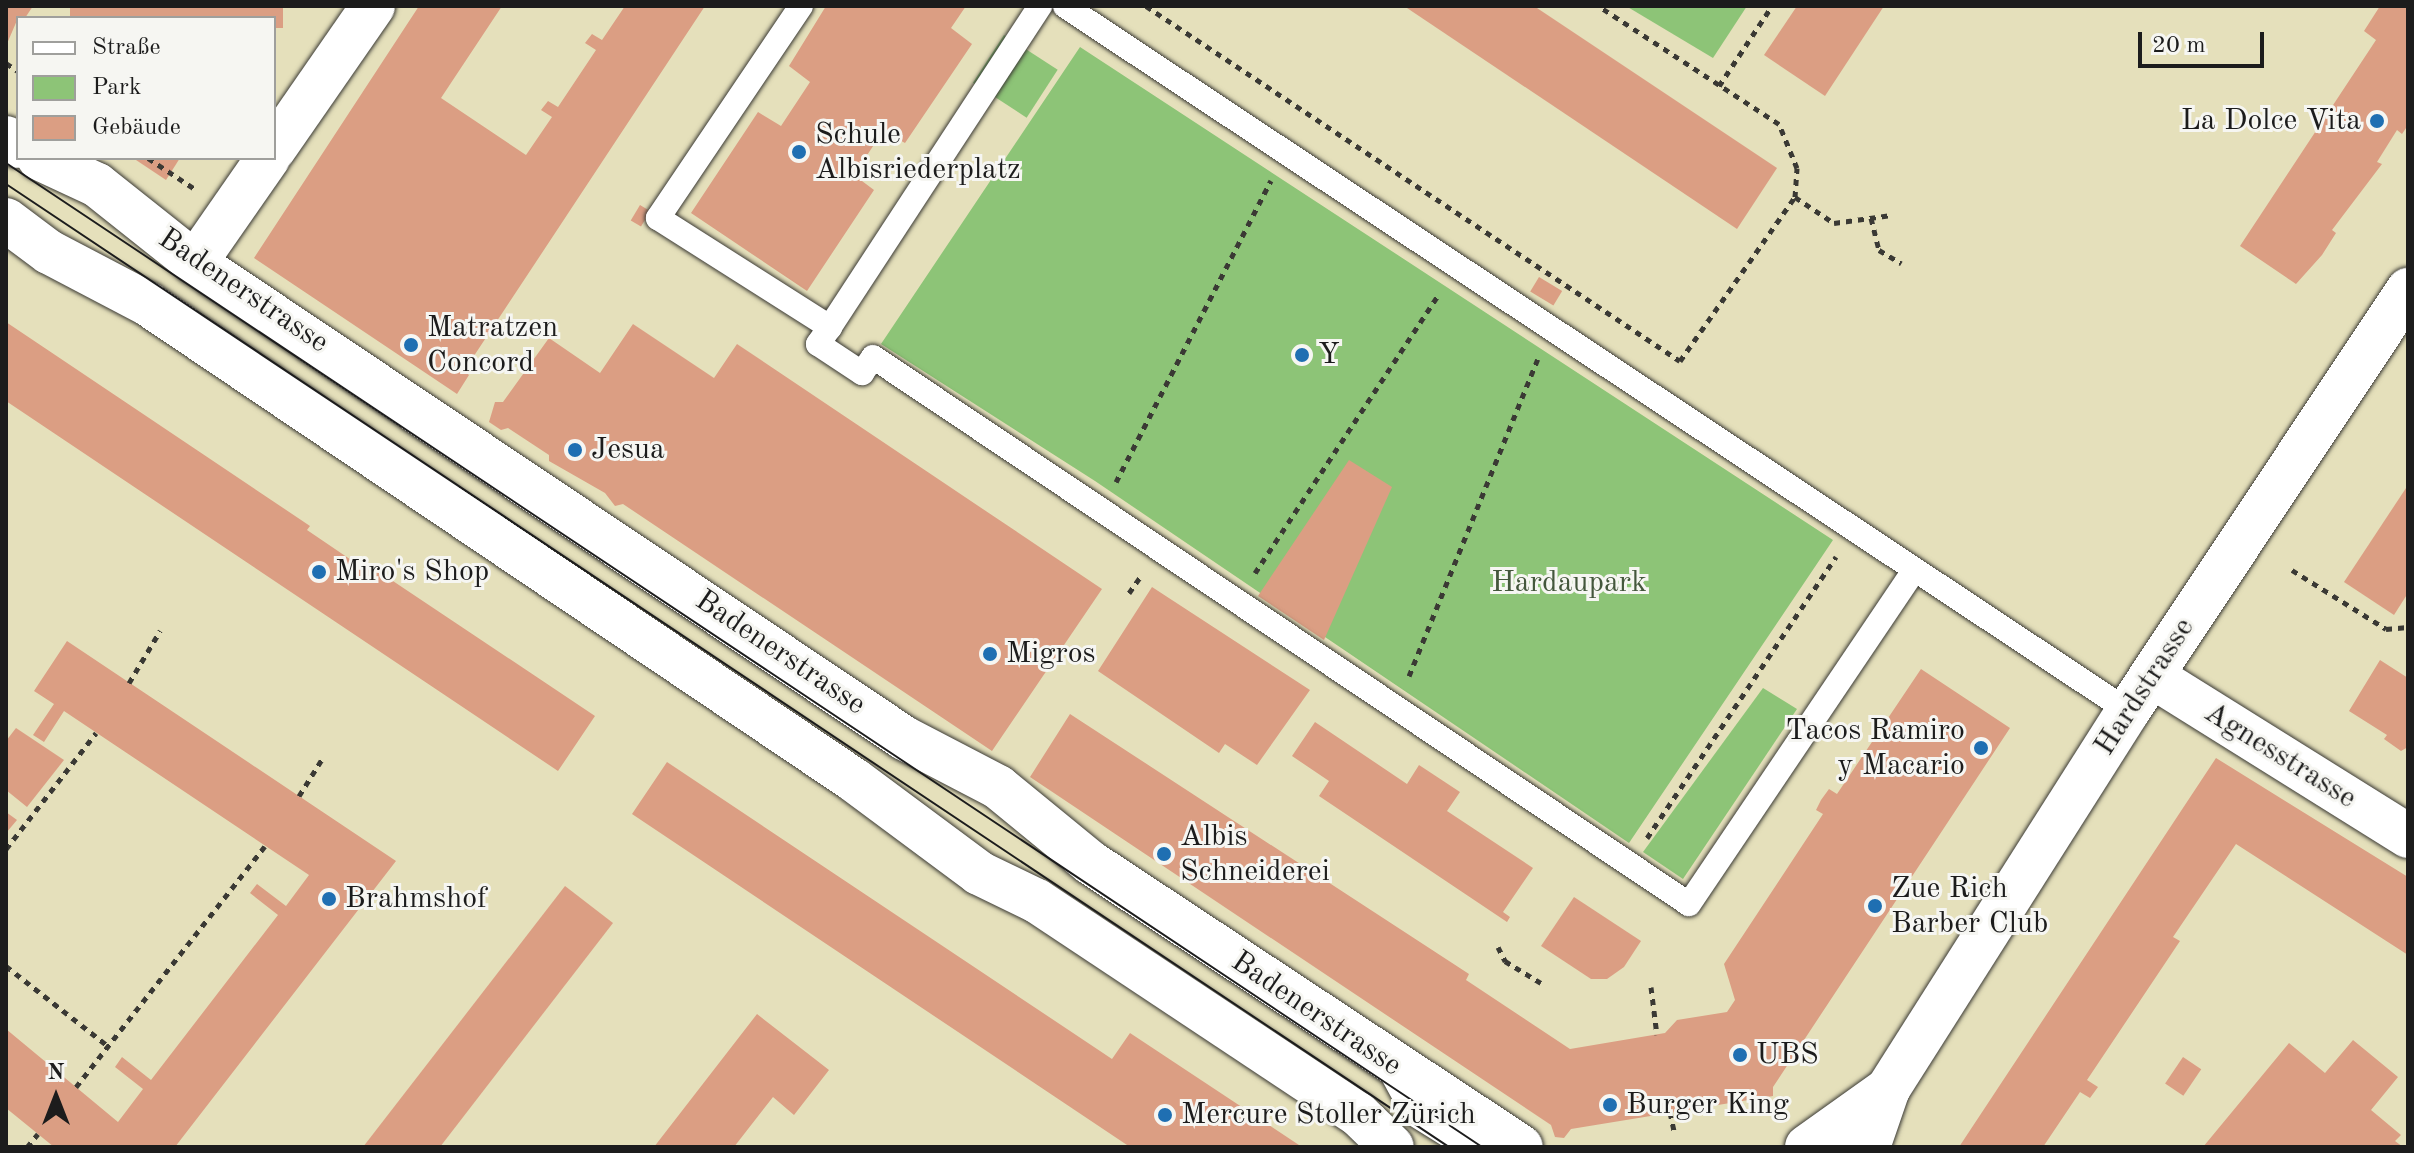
<!DOCTYPE html>
<html>
<head>
<meta charset="utf-8">
<style>
	body { margin:0 }
	#map { position:relative; width:2414px; height:1153px; overflow:hidden; background:#e5e0bb; font-family:"Old Standard TT",serif }
	div>[style] { position:absolute }
	.green>* { inset:0; background:#8dc477; transform-origin:0 0 }
	.building>* { inset:0; background:#db9e83; transform-origin:0 0 }
	.path>* { height:5px; margin-top:-2.5px; transform-origin:0; background:repeating-linear-gradient(90deg,#3a3934 0 6px,transparent 0 12px) }
	.roads { filter:drop-shadow(0 0 2px #3a3934) drop-shadow(0 0 2px #3a3934) }
	.lane>* { height:24px; margin:-12px; padding:0 12px; transform-origin:12px; border-radius:12px; background:#fff }
	.street>* { height:44px; margin:-22px; padding:0 22px; transform-origin:22px; border-radius:22px; background:#fff }
	.secondary>* { height:44px; margin:-22px; padding:0 22px; transform-origin:22px; border-radius:22px; background:#fff }
	.tram>* { height:2px; margin:-1px; padding:0 1px; transform-origin:1px; border-radius:1px; background:#1c1c1c }
	.dots>* { width:22px; height:22px; translate:-50% -50%; box-sizing:border-box; border:4px solid #f6f6f2; border-radius:50% }
	span { translate:-50% -50%; white-space:nowrap; text-align:center; line-height:1.15; -webkit-text-stroke:6px #f6f6f2; paint-order:stroke }
	.poi-label { font-size:30px; color:#1c1c1c }
	.right { translate:-100% -50%; text-align:right }
	.left { translate:0 -50%; text-align:left }
	.street-label { font-size:30px; color:#1c1c1c }
	.park-label { font-size:30px; color:#44573c }
	.frame { position:absolute; inset:0; border:8px solid #1c1c1c; pointer-events:none }
	.legend { position:absolute; left:16px; top:16px; width:260px; height:144px; box-sizing:border-box; background:#f6f6f2; border:2px solid #9f9f9c; margin:0; padding:10px 14px; list-style:none; font-size:24px; color:#1c1c1c }
	.legend li { display:flex; align-items:center; gap:16px; height:40px }
	.legend b { width:40px; border:2px solid #9f9f9c }
	.north { position:absolute; left:16px; top:1057px; width:80px; height:80px; -webkit-text-stroke:6px #f6f6f2; paint-order:stroke; rotate:0deg; font-size:22px; font-weight:700; line-height:32px; text-align:center; color:#1c1c1c }
	.north::after { content:''; display:block; margin:auto; width:28px; height:36px; background:#1c1c1c; clip-path:polygon(50% 0,100% 100%,50% 72%,0 100%) }
	.scale { position:absolute; left:2138px; top:32px; width:126px; height:36px; box-sizing:border-box; border:4px solid #1c1c1c; border-top:0; padding-left:10px; font-size:24px; line-height:28px; white-space:nowrap; color:#1c1c1c; -webkit-text-stroke:6px #f6f6f2; paint-order:stroke }
</style>
</head>
<body>
<div id="map">
	<div class="green">
		<i style="clip-path:polygon(1626px 6px,1747px 6px,1713px 58px)"></i>
		<i style="left:1004px;top:35px;width:64px;height:57px;rotate:33deg"></i>
		<i style="clip-path:polygon(1080px 47px,1833px 540px,1629px 843px,1095px 481px,881px 344px)"></i>
		<i style="clip-path:polygon(1763px 688px,1797px 709px,1683px 879px,1643px 852px)"></i>
	</div>
	<div class="building">
		<i style="clip-path:polygon(6px 6px,33px 6px,25px 18px,18px 18px,6px 46px)"></i>
		<i style="left:70px;top:6px;width:213px;height:22px"></i>
		<i style="clip-path:polygon(419px 6px,502px 6px,441px 98px,526px 155px,552px 117px,541px 110px,548px 101px,558px 107px,596px 50px,585px 43px,592px 34px,602px 40px,625px 6px,705px 6px,464px 371px,469px 375px,457px 394px,254px 258px)"></i>
		<i style="clip-path:polygon(826px 6px,966px 6px,951px 28px,972px 44px,905px 143px,883px 131px,854px 175px,874px 190px,807px 291px,691px 213px,758px 112px,781px 126px,810px 82px,789px 66px)"></i>
		<i style="clip-path:polygon(1404px 6px,1534px 6px,1777px 168px,1737px 229px)"></i>
		<i style="clip-path:polygon(1797px 6px,1884px 6px,1825px 96px,1764px 55px)"></i>
		<i style="clip-path:polygon(2380px 6px,2408px 6px,2408px 125px,2402px 134px,2397px 130px,2377px 162px,2382px 164px,2332px 230px,2336px 233px,2322px 255px,2296px 284px,2240px 246px,2376px 40px,2364px 31px)"></i>
		<i style="clip-path:polygon(133px 158px,180px 158px,166px 180px)"></i>
		<i style="left:640px;top:205px;width:12px;height:18px;rotate:31deg"></i>
		<i style="left:1539px;top:277px;width:27px;height:17px;rotate:31deg"></i>
		<i style="clip-path:polygon(6px 322px,310px 526px,307px 530px,363px 568px,366px 563px,595px 716px,558px 771px,6px 401px)"></i>
		<i style="clip-path:polygon(633px 324px,714px 378px,737px 344px,1102px 589px,992px 751px,623px 504px,615px 506px,605px 493px,549px 461px,549px 455px,508px 428px,501px 430px,489px 422px,495px 402px,503px 402px,549px 338px,600px 373px)"></i>
		<i style="clip-path:polygon(1349px 460px,1392px 487px,1324px 640px,1258px 596px)"></i>
		<i style="clip-path:polygon(2408px 485px,2408px 593px,2394px 615px,2344px 582px)"></i>
		<i style="clip-path:polygon(1152px 587px,1310px 690px,1257px 765px,1225px 744px,1219px 753px,1098px 671px)"></i>
		<i style="clip-path:polygon(67px 641px,396px 861px,175px 1147px,54px 1147px,6px 1108px,6px 1029px,118px 1122px,143px 1089px,115px 1067px,122px 1057px,151px 1080px,278px 915px,250px 893px,257px 884px,286px 906px,309px 875px,64px 711px,44px 742px,33px 735px,54px 704px,34px 691px)"></i>
		<i style="clip-path:polygon(2380px 660px,2408px 678px,2408px 747px,2401px 751px,2384px 739px,2387px 735px,2349px 711px)"></i>
		<i style="clip-path:polygon(1921px 669px,2010px 728px,1773px 1087px,1773px 1096px,1571px 1129px,1564px 1138px,1555px 1137px,1551px 1125px,1030px 777px,1070px 714px,1469px 974px,1466px 980px,1570px 1049px,1665px 1033px,1677px 1020px,1727px 1012px,1735px 1000px,1724px 964px,1823px 814px,1816px 810px,1821px 800px,1829px 789px,1837px 794px)"></i>
		<i style="clip-path:polygon(1315px 722px,1407px 784px,1419px 765px,1460px 792px,1447px 811px,1533px 868px,1503px 912px,1510px 917px,1507px 922px,1319px 796px,1329px 781px,1292px 756px)"></i>
		<i style="clip-path:polygon(16px 728px,64px 760px,27px 807px,6px 790px,6px 741px)"></i>
		<i style="clip-path:polygon(2216px 758px,2408px 877px,2408px 955px,2236px 844px,2173px 937px,2180px 941px,2087px 1080px,2098px 1087px,2090px 1098px,2080px 1092px,2043px 1147px,1959px 1147px)"></i>
		<i style="clip-path:polygon(667px 762px,1112px 1059px,1130px 1033px,1302px 1147px,1130px 1147px,632px 814px)"></i>
		<i style="clip-path:polygon(6px 812px,17px 820px,6px 833px)"></i>
		<i style="clip-path:polygon(565px 886px,613px 923px,440px 1147px,363px 1147px)"></i>
		<i style="clip-path:polygon(1574px 897px,1641px 941px,1624px 967px,1607px 979px,1591px 979px,1541px 946px)"></i>
		<i style="clip-path:polygon(757px 1014px,829px 1070px,794px 1115px,773px 1097px,734px 1147px,654px 1147px)"></i>
		<i style="clip-path:polygon(2353px 1040px,2398px 1077px,2371px 1110px,2401px 1135px,2395px 1141px,2403px 1147px,2203px 1147px,2289px 1043px,2325px 1073px)"></i>
		<i style="left:2183px;top:1057px;width:22px;height:32px;rotate:34deg"></i>
	</div>
	<div class="path">
		<i style="left:1146px;top:6px;width:641px;rotate:33.62deg"></i>
		<i style="left:1680px;top:361px;width:200px;rotate:-55deg"></i>
		<i style="left:1795px;top:197px;width:29px;rotate:-86deg"></i>
		<i style="left:1797px;top:168px;width:48px;rotate:-112.2deg"></i>
		<i style="left:1779px;top:124px;width:215px;rotate:-146.8deg"></i>
		<i style="left:6px;top:63px;width:14px;rotate:34deg"></i>
		<i style="left:1719px;top:86px;width:96px;rotate:-56.5deg"></i>
		<i style="left:148px;top:158px;width:56px;rotate:33.4deg"></i>
		<i style="left:1795px;top:197px;width:47px;rotate:33.7deg"></i>
		<i style="left:1834px;top:223px;width:58px;rotate:-8deg"></i>
		<i style="left:1871px;top:218px;width:33px;rotate:76deg"></i>
		<i style="left:1879px;top:250px;width:26px;rotate:31deg"></i>
		<i style="left:1116px;top:482px;width:339px;rotate:-62.8deg"></i>
		<i style="left:2292px;top:570px;width:111px;rotate:32.1deg"></i>
		<i style="left:2386px;top:629px;width:22px;rotate:-5deg"></i>
		<i style="left:1255px;top:573px;width:334px;rotate:-56.6deg"></i>
		<i style="left:1129px;top:593px;width:19px;rotate:-55deg"></i>
		<i style="left:1409px;top:676px;width:342px;rotate:-67.9deg"></i>
		<i style="left:129px;top:683px;width:61px;rotate:-59.2deg"></i>
		<i style="left:299px;top:796px;width:47px;rotate:-58deg"></i>
		<i style="left:1647px;top:838px;width:339px;rotate:-56.1deg"></i>
		<i style="left:6px;top:849px;width:147px;rotate:-52.2deg"></i>
		<i style="left:1498px;top:947px;width:16px;rotate:63deg"></i>
		<i style="left:1505px;top:961px;width:42px;rotate:31.4deg"></i>
		<i style="left:6px;top:966px;width:130px;rotate:38.1deg"></i>
		<i style="left:1651px;top:987px;width:48px;rotate:82.9deg"></i>
		<i style="left:76px;top:1087px;width:306px;rotate:-51.9deg"></i>
		<i style="left:1670px;top:1112px;width:19px;rotate:78deg"></i>
		<i style="left:27px;top:1147px;width:17px;rotate:-50deg"></i>
	</div>
	<div class="roads">
		<div class="lane">
			<i style="left:801px;top:6px;width:256px;rotate:124deg"></i>
			<i style="left:658px;top:218px;width:204px;rotate:32.4deg"></i>
			<i style="left:830px;top:327px;width:21px;rotate:125deg"></i>
			<i style="left:818px;top:344px;width:53px;rotate:33.4deg"></i>
			<i style="left:862px;top:373px;width:19px;rotate:-55deg"></i>
			<i style="left:873px;top:357px;width:982px;rotate:33.84deg"></i>
			<i style="left:1689px;top:904px;width:403px;rotate:-56deg"></i>
			<i style="left:1065px;top:6px;width:1276px;rotate:33.55deg"></i>
			<i style="left:830px;top:327px;width:384px;rotate:-56.8deg"></i>
			<i style="left:1390px;top:1070px;width:50px;rotate:61.4deg"></i>
			<i style="left:1414px;top:1114px;width:62px;rotate:31.9deg"></i>
		</div>
		<div class="street">
			<i style="left:274px;top:149px;width:174px;rotate:-55.3deg"></i>
			<i style="left:195px;top:263px;width:128px;rotate:-55.2deg"></i>
			<i style="left:2152px;top:676px;width:302px;rotate:32deg"></i>
		</div>
		<div class="secondary">
			<i style="left:6px;top:138px;width:14px;rotate:34deg"></i>
			<i style="left:39px;top:158px;width:64px;rotate:25deg"></i>
			<i style="left:97px;top:185px;width:125px;rotate:38.5deg"></i>
			<i style="left:195px;top:263px;width:853px;rotate:33.82deg"></i>
			<i style="left:904px;top:738px;width:106px;rotate:27.5deg"></i>
			<i style="left:998px;top:787px;width:120px;rotate:39.3deg"></i>
			<i style="left:1091px;top:863px;width:515px;rotate:33.44deg"></i>
			<i style="left:6px;top:220px;width:54px;rotate:36.7deg"></i>
			<i style="left:49px;top:252px;width:112px;rotate:27.7deg"></i>
			<i style="left:148px;top:304px;width:851px;rotate:33.99deg"></i>
			<i style="left:854px;top:780px;width:156px;rotate:36.6deg"></i>
			<i style="left:979px;top:873px;width:64px;rotate:25.8deg"></i>
			<i style="left:1037px;top:901px;width:385px;rotate:33.6deg"></i>
			<i style="left:1358px;top:1114px;width:47px;rotate:44.1deg"></i>
			<i style="left:1807px;top:1147px;width:100px;rotate:-35.6deg"></i>
			<i style="left:1868px;top:1147px;width:61px;rotate:-71deg"></i>
			<i style="left:1888px;top:1089px;width:448px;rotate:-57.6deg"></i>
			<i style="left:2128px;top:711px;width:506px;rotate:-56.37deg"></i>
		</div>
	</div>
	<div class="tram">
		<i style="left:6px;top:163px;width:1774px;rotate:33.69deg"></i>
		<i style="left:6px;top:184px;width:1735px;rotate:33.72deg"></i>
	</div>
	<div class="dots">
		<i style="left:2377px;top:121px;background:#1f6fb2"></i>
		<i style="left:799px;top:152px;background:#1f6fb2"></i>
		<i style="left:411px;top:345px;background:#1f6fb2"></i>
		<i style="left:1302px;top:355px;background:#1f6fb2"></i>
		<i style="left:575px;top:450px;background:#1f6fb2"></i>
		<i style="left:319px;top:572px;background:#1f6fb2"></i>
		<i style="left:990px;top:654px;background:#1f6fb2"></i>
		<i style="left:1981px;top:748px;background:#1f6fb2"></i>
		<i style="left:1164px;top:854px;background:#1f6fb2"></i>
		<i style="left:329px;top:899px;background:#1f6fb2"></i>
		<i style="left:1875px;top:906px;background:#1f6fb2"></i>
		<i style="left:1740px;top:1055px;background:#1f6fb2"></i>
		<i style="left:1610px;top:1105px;background:#1f6fb2"></i>
		<i style="left:1165px;top:1115px;background:#1f6fb2"></i>
	</div>
	<div class="poi-label">
		<span class="right" style="left:2361px;top:121px">La Dolce Vita</span>
		<span class="left" style="left:815px;top:152px">Schule<br>Albisriederplatz</span>
		<span class="left" style="left:427px;top:345px">Matratzen<br>Concord</span>
		<span class="left" style="left:1318px;top:355px">Y</span>
		<span class="left" style="left:591px;top:450px">Jesua</span>
		<span class="left" style="left:335px;top:572px">Miro's Shop</span>
		<span class="left" style="left:1006px;top:654px">Migros</span>
		<span class="right" style="left:1965px;top:748px">Tacos Ramiro<br>y Macario</span>
		<span class="left" style="left:1180px;top:854px">Albis<br>Schneiderei</span>
		<span class="left" style="left:1891px;top:906px">Zue Rich<br>Barber Club</span>
		<span class="left" style="left:345px;top:899px">Brahmshof</span>
		<span class="left" style="left:1756px;top:1055px">UBS</span>
		<span class="left" style="left:1626px;top:1105px">Burger King</span>
		<span class="left" style="left:1181px;top:1115px">Mercure Stoller Zürich</span>
	</div>
	<div class="street-label">
		<span style="left:243px;top:291px;rotate:34deg">Badenerstrasse</span>
		<span style="left:780px;top:653px;rotate:34deg">Badenerstrasse</span>
		<span style="left:2145px;top:687px;rotate:-57deg">Hardstrasse</span>
		<span style="left:2280px;top:756px;rotate:32deg">Agnesstrasse</span>
		<span style="left:1316px;top:1014px;rotate:34deg">Badenerstrasse</span>
	</div>
	<div class="park-label">
		<span style="left:1569px;top:583px">Hardaupark</span>
	</div>
	<div class="frame"></div>
	<ul class="legend">
	<li><b style="height:10px;background:#fff"></b>Straße</li>
	<li><b style="height:22px;background:#8dc477"></b>Park</li>
	<li><b style="height:22px;background:#db9e83"></b>Gebäude</li>
	</ul>
	<div class="north">N</div>
	<div class="scale">20 m</div>
</div>
</body>
</html>
